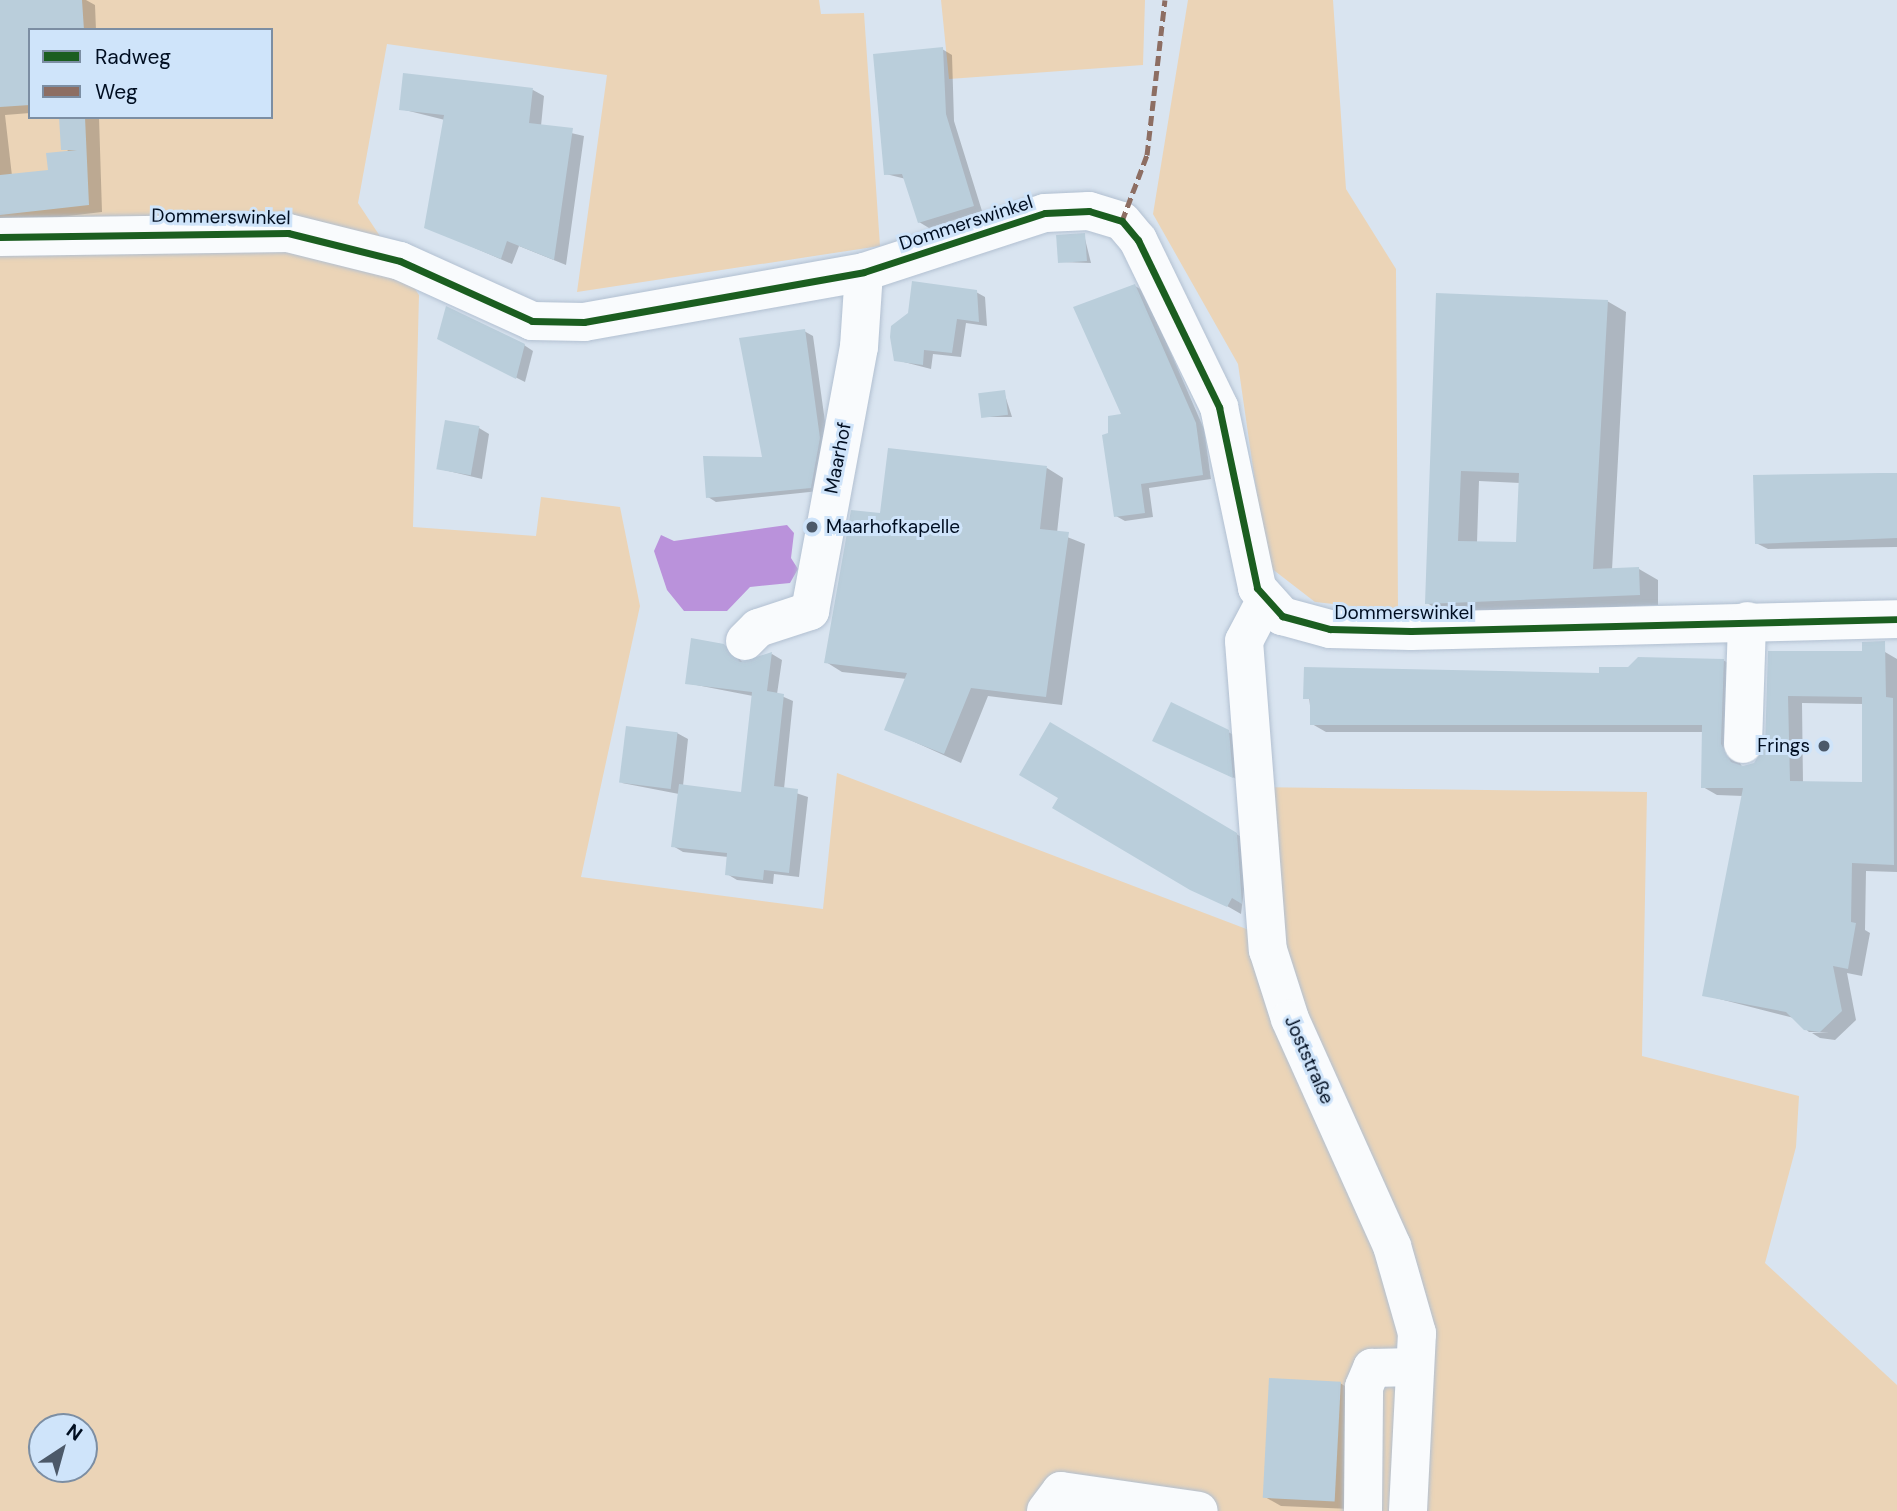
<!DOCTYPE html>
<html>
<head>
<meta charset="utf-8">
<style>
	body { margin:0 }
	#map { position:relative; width:1897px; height:1511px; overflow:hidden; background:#d9e4f0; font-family:"DM Sans",sans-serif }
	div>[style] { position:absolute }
	.green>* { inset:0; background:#ebd4b7 }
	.water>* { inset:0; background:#ba92db }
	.shadow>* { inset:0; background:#0003 }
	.building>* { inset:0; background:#bacedb; transform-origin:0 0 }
	.roads { filter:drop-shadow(0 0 2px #b2c0d1) drop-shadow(0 0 2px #b2c0d1) }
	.minor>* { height:38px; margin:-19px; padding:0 19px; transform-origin:19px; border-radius:19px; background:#f9fbfd }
	.quiet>* { height:5px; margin-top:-2.5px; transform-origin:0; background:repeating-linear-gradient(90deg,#8d6e63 0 10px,transparent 0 15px) }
	.cycleway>* { height:7px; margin:-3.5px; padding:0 3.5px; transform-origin:3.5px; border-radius:3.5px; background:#1b5e20 }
	.dots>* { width:19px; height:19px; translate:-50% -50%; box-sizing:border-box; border:4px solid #cfe4fa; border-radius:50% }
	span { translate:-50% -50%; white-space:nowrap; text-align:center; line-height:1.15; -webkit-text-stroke:6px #cfe4fa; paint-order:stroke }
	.street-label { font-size:19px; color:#000e21 }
	.poi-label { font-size:19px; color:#000e21 }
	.left { translate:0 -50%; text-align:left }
	.right { translate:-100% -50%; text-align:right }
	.legend { position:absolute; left:28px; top:28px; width:245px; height:91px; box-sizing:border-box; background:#cfe4fa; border:2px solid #7c8ea3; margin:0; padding:9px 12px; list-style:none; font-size:21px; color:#000e21 }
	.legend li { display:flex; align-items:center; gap:14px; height:35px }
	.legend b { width:35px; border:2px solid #7c8ea3 }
	.north { position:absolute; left:28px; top:1413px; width:70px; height:70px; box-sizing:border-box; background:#cfe4fa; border:2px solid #7c8ea3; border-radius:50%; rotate:36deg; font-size:19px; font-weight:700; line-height:28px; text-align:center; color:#000e21 }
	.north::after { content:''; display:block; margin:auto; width:24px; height:32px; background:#4c5969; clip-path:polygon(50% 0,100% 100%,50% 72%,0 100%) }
</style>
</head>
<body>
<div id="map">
	<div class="green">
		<i style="clip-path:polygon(evenodd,0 0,819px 0,821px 14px,864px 13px,880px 246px,577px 292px,607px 75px,387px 44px,358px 203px,419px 295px,413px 527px,536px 536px,541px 497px,620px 507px,640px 606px,581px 877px,823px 909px,837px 773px,1283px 943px,1259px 787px,1647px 792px,1642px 1056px,1799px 1096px,1796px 1147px,1765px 1263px,1897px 1385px,1897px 1511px,0 1511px,0 0,30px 30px,271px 30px,271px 117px,30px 117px,30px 30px,0 0,42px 1427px,84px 1427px,84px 1469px,42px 1469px,42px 1427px)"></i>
		<i style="clip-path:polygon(941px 0,1145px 0,1143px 65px,949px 79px)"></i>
		<i style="clip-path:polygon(1188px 0,1333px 0,1346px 189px,1396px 269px,1398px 611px,1315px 602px,1267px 565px,1238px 364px,1153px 214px)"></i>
	</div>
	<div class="water">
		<i style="clip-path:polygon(787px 525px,794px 533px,791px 558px,798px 569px,790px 583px,750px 587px,727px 611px,684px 611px,667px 590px,654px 551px,661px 535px,674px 541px)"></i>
	</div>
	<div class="shadow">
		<i style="clip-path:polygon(86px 0,95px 5px,96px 30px,30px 30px,30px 113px,5px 115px,12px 176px,50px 171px,68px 152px,60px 117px,99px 117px,102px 212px,0 224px,0 1px)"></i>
		<i style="clip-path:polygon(942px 49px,952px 55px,954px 121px,982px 211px,929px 228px,919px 222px,906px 179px,886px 174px)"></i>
		<i style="clip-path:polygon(533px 90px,544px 96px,541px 126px,584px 136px,566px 265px,519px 246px,512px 264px,426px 227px,445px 120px,401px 109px)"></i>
		<i style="clip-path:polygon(1084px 235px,1091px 263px,1060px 262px)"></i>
		<i style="clip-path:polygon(1135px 286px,1144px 291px,1204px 429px,1211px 479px,1149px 488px,1153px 517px,1125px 521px,1116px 516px,1110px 435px,1123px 415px)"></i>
		<i style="clip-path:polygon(976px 292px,985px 297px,987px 326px,966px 323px,961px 357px,933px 354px,931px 369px,896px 360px)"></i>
		<i style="clip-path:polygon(evenodd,1438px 295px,1607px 301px,1626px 312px,1612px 570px,1639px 569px,1658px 580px,1658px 605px,1446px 614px,1427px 603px,1438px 295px,1479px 481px,1520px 483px,1517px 544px,1477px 543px,1479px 481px)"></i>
		<i style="clip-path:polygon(804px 331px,813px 336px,828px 443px,819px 491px,716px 502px,708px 497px,764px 459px)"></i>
		<i style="clip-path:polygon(448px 344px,524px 345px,533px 351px,525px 382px)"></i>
		<i style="clip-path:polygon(1004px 392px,1012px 417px,982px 417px)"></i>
		<i style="clip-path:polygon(479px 428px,489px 434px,482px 479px,440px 469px)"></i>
		<i style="clip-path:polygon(1047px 468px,1063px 478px,1057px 533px,1085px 544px,1062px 705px,988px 696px,961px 763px,886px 729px,907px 679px,842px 672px,826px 662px,881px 515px)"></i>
		<i style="clip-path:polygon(1897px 475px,1897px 547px,1768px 549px,1756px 543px)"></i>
		<i style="clip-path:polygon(723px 645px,744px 663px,772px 654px,782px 660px,777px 694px,793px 701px,784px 789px,808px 797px,799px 877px,774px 874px,773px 884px,737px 880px,727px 874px,728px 857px,683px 852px,673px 846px,679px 794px,622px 783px,677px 733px,688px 739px,683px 786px,742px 793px,753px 696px,686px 683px)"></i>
		<i style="clip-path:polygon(evenodd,1770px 652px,1885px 652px,1897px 659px,1897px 872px,1866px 871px,1865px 930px,1870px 933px,1862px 976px,1847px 973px,1856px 1020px,1835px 1040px,1820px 1038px,1812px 1033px,1829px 1032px,1809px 1032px,1794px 1018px,1704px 995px,1743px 796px,1717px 795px,1703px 787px,1703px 732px,1326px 732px,1312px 724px,1306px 669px,1600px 675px,1723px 660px,1738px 669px,1735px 753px,1742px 767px,1755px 764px,1766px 746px,1770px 652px,1802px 703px,1864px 704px,1864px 783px,1803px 783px,1802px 703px)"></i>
		<i style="clip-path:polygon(1050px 725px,1250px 842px,1241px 914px,1054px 807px,1060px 797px)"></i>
		<i style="clip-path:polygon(1228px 732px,1238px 737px,1241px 781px,1163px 745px)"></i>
		<i style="clip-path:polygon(1340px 1383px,1356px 1393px,1351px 1509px,1281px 1506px,1265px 1497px)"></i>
	</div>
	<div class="building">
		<i style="clip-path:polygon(0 0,82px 0,84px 30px,30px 30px,30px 105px,0 107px)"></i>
		<i style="clip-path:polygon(943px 47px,946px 114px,974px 206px,918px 223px,902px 174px,884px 175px,873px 54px)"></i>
		<i style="clip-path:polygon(403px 73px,533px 88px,529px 123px,573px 128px,554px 260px,507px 241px,501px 259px,424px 228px,444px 115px,399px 110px)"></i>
		<i style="clip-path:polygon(59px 117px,85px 117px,89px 205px,0 215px,0 175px,48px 170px,46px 153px,77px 150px,61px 150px)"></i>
		<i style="left:1085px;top:233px;width:28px;height:29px;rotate:86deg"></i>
		<i style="clip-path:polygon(912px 281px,977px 290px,979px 322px,957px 319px,952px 353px,924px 350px,923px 365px,894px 361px,890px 337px,891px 326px,908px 313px)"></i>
		<i style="clip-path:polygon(1135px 284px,1196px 423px,1203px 475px,1141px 484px,1145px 513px,1114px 517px,1102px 435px,1108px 433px,1108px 416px,1121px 414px,1073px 307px)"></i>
		<i style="clip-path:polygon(evenodd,1436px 293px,1608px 300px,1593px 569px,1639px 567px,1640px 595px,1425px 604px,1436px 293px,1461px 471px,1519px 473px,1516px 542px,1458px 541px,1461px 471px)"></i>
		<i style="clip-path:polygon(446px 306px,525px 344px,516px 379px,437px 339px)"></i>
		<i style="clip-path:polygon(805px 329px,820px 438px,811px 488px,706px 498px,703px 456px,762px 457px,739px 338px)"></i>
		<i style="left:1005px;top:390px;width:25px;height:27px;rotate:83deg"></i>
		<i style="left:445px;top:420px;width:35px;height:50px;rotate:10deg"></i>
		<i style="clip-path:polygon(888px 448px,1047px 466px,1040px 529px,1069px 532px,1046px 697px,971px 688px,944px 754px,884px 730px,907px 673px,824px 663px,851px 510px,880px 513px)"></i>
		<i style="clip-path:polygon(1880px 473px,1897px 473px,1897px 538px,1755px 544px,1753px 475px)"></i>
		<i style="clip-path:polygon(691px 638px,724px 644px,740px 662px,772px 652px,767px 691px,784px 694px,774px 786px,798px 789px,789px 873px,764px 870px,763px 880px,725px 875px,727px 853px,671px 847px,679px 784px,741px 792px,752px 692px,685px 684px)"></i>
		<i style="clip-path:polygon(evenodd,1885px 641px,1886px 697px,1893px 698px,1894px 865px,1852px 863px,1851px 922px,1856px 923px,1848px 969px,1833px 966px,1842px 1011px,1820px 1032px,1804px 1030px,1786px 1012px,1702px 996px,1743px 788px,1701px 788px,1702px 725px,1310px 725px,1310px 699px,1303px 699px,1304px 667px,1599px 673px,1599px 667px,1628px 667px,1638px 657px,1724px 659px,1721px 744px,1731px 762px,1743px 766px,1754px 763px,1765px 745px,1768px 651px,1862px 651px,1862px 642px,1885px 641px,1788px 696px,1862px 697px,1862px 782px,1790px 781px,1788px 696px)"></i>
		<i style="clip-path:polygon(1171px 702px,1229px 730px,1233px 778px,1152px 741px)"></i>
		<i style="clip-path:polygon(1050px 722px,1237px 833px,1242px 904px,1232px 898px,1227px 907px,1190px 890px,1052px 808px,1058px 798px,1019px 775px)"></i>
		<i style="left:626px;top:726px;width:52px;height:57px;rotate:7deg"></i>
		<i style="left:1269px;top:1378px;width:72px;height:120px;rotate:3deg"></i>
	</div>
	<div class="roads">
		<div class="minor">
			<i style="left:0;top:237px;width:288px;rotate:-0.8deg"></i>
			<i style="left:288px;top:233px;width:115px;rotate:14deg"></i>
			<i style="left:400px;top:261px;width:145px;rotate:24.4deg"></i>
			<i style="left:532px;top:321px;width:52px;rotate:1.1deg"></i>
			<i style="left:584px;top:322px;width:284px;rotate:-10.1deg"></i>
			<i style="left:864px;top:272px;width:190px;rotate:-18.1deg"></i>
			<i style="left:1045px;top:213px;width:44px;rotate:-2.6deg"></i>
			<i style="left:1089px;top:211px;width:34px;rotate:17deg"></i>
			<i style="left:1122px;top:221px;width:25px;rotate:50deg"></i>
			<i style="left:1138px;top:240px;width:186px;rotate:64.1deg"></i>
			<i style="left:1219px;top:407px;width:185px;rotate:78.1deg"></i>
			<i style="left:1257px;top:588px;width:38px;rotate:48deg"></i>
			<i style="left:1282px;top:616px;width:50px;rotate:15.2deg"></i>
			<i style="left:1330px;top:629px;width:81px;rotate:1.4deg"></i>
			<i style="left:1411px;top:631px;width:486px;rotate:-1.4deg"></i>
			<i style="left:1265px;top:601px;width:45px;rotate:117.7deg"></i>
			<i style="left:1244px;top:641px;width:310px;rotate:85.6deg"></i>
			<i style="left:1268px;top:950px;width:72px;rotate:72.3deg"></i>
			<i style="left:1290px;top:1019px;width:249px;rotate:65.8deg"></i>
			<i style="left:1392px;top:1246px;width:91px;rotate:74deg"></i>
			<i style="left:1417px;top:1333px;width:178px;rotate:92.9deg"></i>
			<i style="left:745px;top:641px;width:18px;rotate:-45deg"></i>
			<i style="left:758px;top:628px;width:55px;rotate:-18.1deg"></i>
			<i style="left:810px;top:611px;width:269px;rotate:-79.5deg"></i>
			<i style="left:859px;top:347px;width:75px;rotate:-86.2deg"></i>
			<i style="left:1743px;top:744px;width:123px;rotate:-88.1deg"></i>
			<i style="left:1046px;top:1511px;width:25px;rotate:-53deg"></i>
			<i style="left:1061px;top:1491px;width:139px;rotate:8.2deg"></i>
			<i style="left:1363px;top:1511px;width:124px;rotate:-89.5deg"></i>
			<i style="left:1364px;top:1387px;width:21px;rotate:-67deg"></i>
			<i style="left:1372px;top:1368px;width:43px;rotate:-1.3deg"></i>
		</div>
	</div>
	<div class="quiet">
		<i style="left:1122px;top:221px;width:71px;rotate:-69.3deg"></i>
		<i style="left:1147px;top:155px;width:156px;rotate:-83.4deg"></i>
	</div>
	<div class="cycleway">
		<i style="left:0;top:237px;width:288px;rotate:-0.8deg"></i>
		<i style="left:288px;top:233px;width:115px;rotate:14deg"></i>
		<i style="left:400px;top:261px;width:145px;rotate:24.4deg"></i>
		<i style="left:532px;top:321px;width:52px;rotate:1.1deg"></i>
		<i style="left:584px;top:322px;width:284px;rotate:-10.1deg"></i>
		<i style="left:864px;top:272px;width:190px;rotate:-18.1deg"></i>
		<i style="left:1045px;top:213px;width:44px;rotate:-2.6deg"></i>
		<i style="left:1089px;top:211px;width:34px;rotate:17deg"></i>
		<i style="left:1122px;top:221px;width:25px;rotate:50deg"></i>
		<i style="left:1138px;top:240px;width:186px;rotate:64.1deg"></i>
		<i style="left:1219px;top:407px;width:185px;rotate:78.1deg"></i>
		<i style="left:1257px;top:588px;width:38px;rotate:48deg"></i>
		<i style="left:1282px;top:616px;width:50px;rotate:15.2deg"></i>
		<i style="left:1330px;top:629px;width:81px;rotate:1.4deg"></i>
		<i style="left:1411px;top:631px;width:486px;rotate:-1.4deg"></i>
	</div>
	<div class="dots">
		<i style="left:812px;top:527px;background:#4c5969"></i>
		<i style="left:1824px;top:746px;background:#4c5969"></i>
	</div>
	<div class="street-label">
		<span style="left:221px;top:217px;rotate:1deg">Dommerswinkel</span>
		<span style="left:966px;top:223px;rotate:-18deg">Dommerswinkel</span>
		<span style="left:838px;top:458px;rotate:-79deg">Maarhof</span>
		<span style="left:1404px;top:613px">Dommerswinkel</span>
		<span style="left:1309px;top:1060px;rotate:66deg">Joststraße</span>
	</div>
	<div class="poi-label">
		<span class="left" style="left:826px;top:527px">Maarhofkapelle</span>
		<span class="right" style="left:1810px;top:746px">Frings</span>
	</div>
	<ul class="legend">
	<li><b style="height:9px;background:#1b5e20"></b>Radweg</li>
	<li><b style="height:9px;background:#8d6e63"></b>Weg</li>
	</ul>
	<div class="north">N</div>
</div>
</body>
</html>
